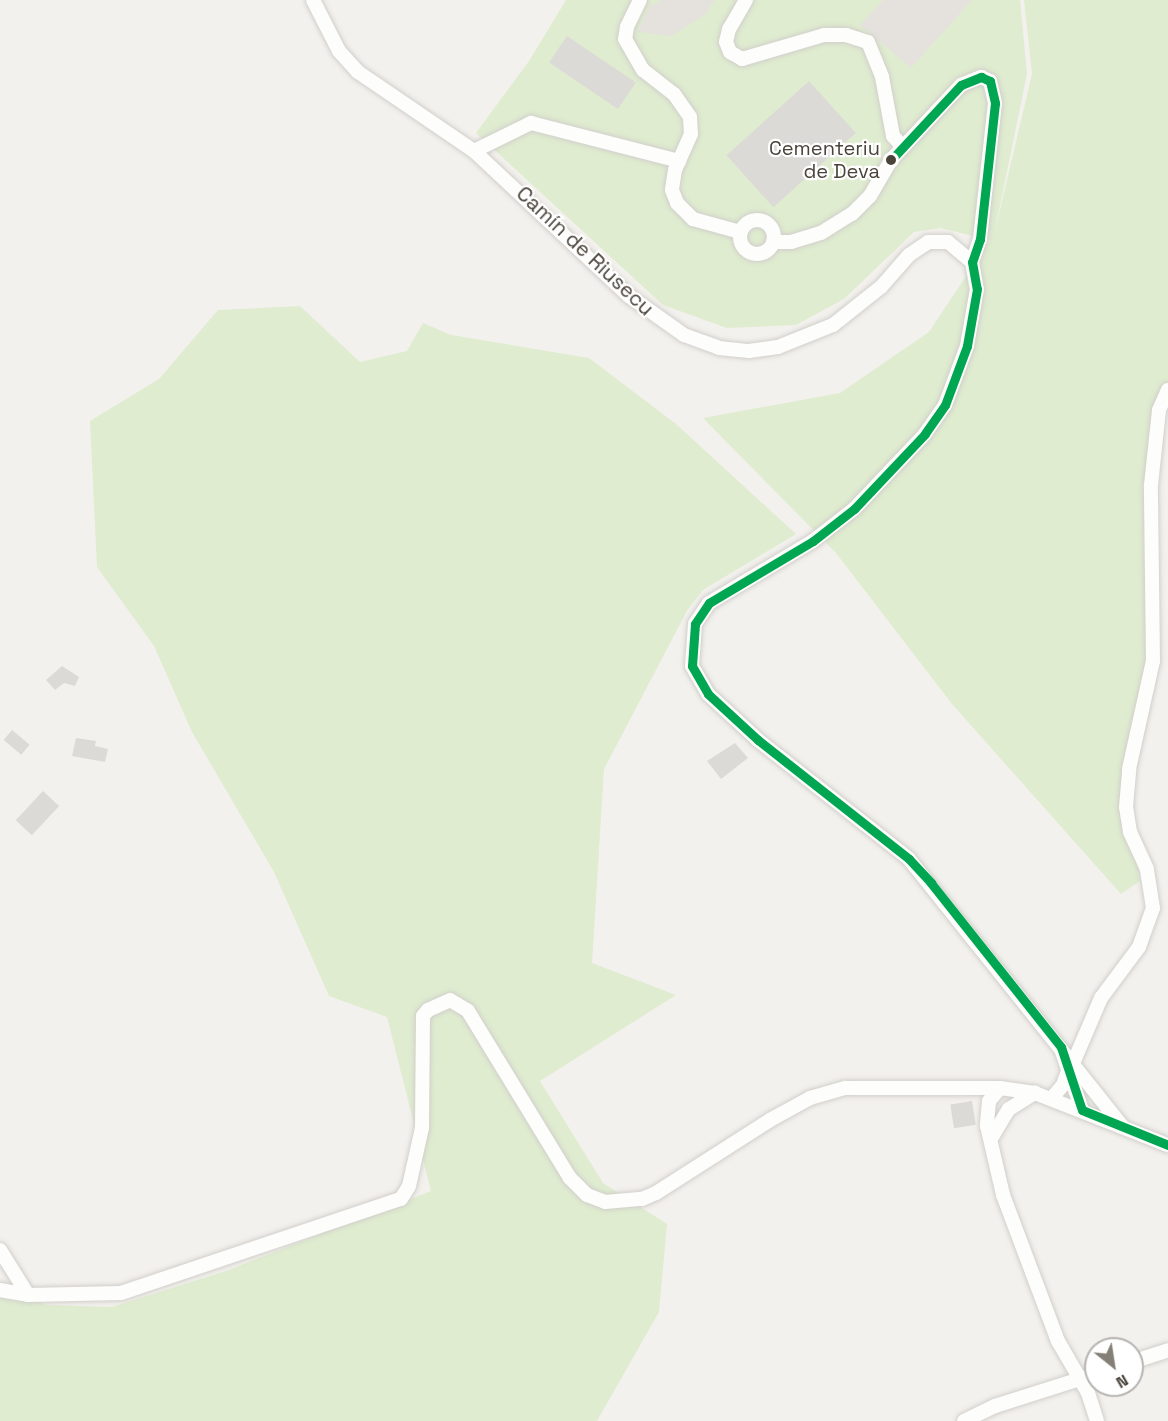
<!DOCTYPE html>
<html>
<head>
<meta charset="utf-8">
<style>
	body { margin:0 }
	#map { position:relative; width:1168px; height:1421px; overflow:hidden; background:#f3f1ed; font-family:"Space Grotesk",sans-serif }
	div>[style] { position:absolute }
	.green>* { inset:0; background:#dfeccf }
	.parking>* { inset:0; background:#e5e2de }
	.building>* { inset:0; background:#dcdad6; transform-origin:0 0 }
	.roads { filter:drop-shadow(0 0 2px #d1cfcb) drop-shadow(0 0 2px #d1cfcb) }
	.minor>* { height:14px; margin:-7px; padding:0 7px; transform-origin:7px; border-radius:7px; background:#fdfdfc }
	.minor>.ring { margin:-7px; padding:0; box-sizing:content-box; background:none; border:14px solid #fdfdfc; border-radius:50% }
	.bus-1>* { height:9px; margin:-4.5px; padding:0 4.5px; transform-origin:4.5px; border-radius:4.5px; background:#00a651 }
	.dots>* { width:16px; height:16px; translate:-50% -50%; box-sizing:border-box; border:3px solid #fff; border-radius:50% }
	span { translate:-50% -50%; white-space:nowrap; text-align:center; line-height:1.15; -webkit-text-stroke:4.5px #fff; paint-order:stroke }
	.bus-label { font-size:20px; color:#494339 }
	.right { translate:-100% -50%; text-align:right }
	.street-label { font-size:21px; color:#494339 }
	.north { position:absolute; left:1084px; top:1337px; width:60px; height:60px; box-sizing:border-box; background:#fff; border:2px solid #b6b4b0; border-radius:50%; rotate:150deg; font-size:16px; font-weight:700; line-height:24px; text-align:center; color:#494339 }
	.north::after { content:''; display:block; margin:auto; width:21px; height:27px; background:#848078; clip-path:polygon(50% 0,100% 100%,50% 72%,0 100%) }
</style>
</head>
<body>
<div id="map">
	<div class="green">
		<i style="clip-path:polygon(566px 0,1020px 0,1027px 74px,994px 235px,1032px 74px,1024px 0,1168px 0,1168px 389px,1156px 409px,1150px 650px,1125px 770px,1140px 881px,1121px 894px,952px 704px,836px 553px,703px 418px,840px 393px,929px 332px,990px 240px,940px 228px,914px 232px,844px 299px,796px 325px,727px 328px,663px 305px,476px 133px,529px 61px)"></i>
		<i style="clip-path:polygon(300px 306px,360px 362px,407px 351px,423px 323px,451px 335px,589px 358px,676px 424px,796px 534px,703px 590px,688px 609px,604px 769px,592px 963px,676px 995px,540px 1081px,603px 1183px,667px 1224px,659px 1312px,597px 1421px,0 1421px,0 1284px,46px 1305px,112px 1307px,226px 1271px,431px 1191px,387px 1017px,329px 996px,274px 872px,192px 732px,154px 646px,97px 567px,90px 421px,159px 379px,218px 310px)"></i>
	</div>
	<div class="parking">
		<i style="clip-path:polygon(661px 0,714px 0,706px 14px,671px 36px,638px 32px,649px 7px)"></i>
		<i style="clip-path:polygon(883px 0,972px 0,911px 68px,860px 25px)"></i>
	</div>
	<div class="building">
		<i style="left:567px;top:36px;width:83px;height:32px;rotate:34deg"></i>
		<i style="left:809px;top:81px;width:70px;height:111px;rotate:48deg"></i>
		<i style="clip-path:polygon(62px 666px,79px 677px,75px 686px,64px 683px,55px 690px,46px 680px)"></i>
		<i style="left:12px;top:730px;width:23px;height:13px;rotate:40deg"></i>
		<i style="clip-path:polygon(76px 738px,96px 741px,95px 746px,108px 749px,105px 762px,72px 756px)"></i>
		<i style="clip-path:polygon(735px 743px,748px 758px,721px 779px,707px 761px)"></i>
		<i style="left:43px;top:791px;width:22px;height:40px;rotate:43deg"></i>
		<i style="left:972px;top:1101px;width:24px;height:22px;rotate:81deg"></i>
	</div>
	<div class="roads">
		<div class="minor">
			<i style="left:313px;top:0;width:57px;rotate:63deg"></i>
			<i style="left:339px;top:51px;width:28px;rotate:48deg"></i>
			<i style="left:358px;top:72px;width:140px;rotate:34.3deg"></i>
			<i style="left:474px;top:151px;width:212px;rotate:43.1deg"></i>
			<i style="left:629px;top:296px;width:67px;rotate:35.3deg"></i>
			<i style="left:684px;top:335px;width:37px;rotate:20deg"></i>
			<i style="left:719px;top:348px;width:30px;rotate:6deg"></i>
			<i style="left:749px;top:351px;width:29px;rotate:-8deg"></i>
			<i style="left:778px;top:347px;width:59px;rotate:-21.8deg"></i>
			<i style="left:833px;top:325px;width:61px;rotate:-38.4deg"></i>
			<i style="left:881px;top:287px;width:43px;rotate:-48.8deg"></i>
			<i style="left:909px;top:255px;width:23px;rotate:-34deg"></i>
			<i style="left:928px;top:242px;width:20px"></i>
			<i style="left:948px;top:242px;width:31px;rotate:40deg"></i>
			<i style="left:972px;top:262px;width:27px;rotate:80deg"></i>
			<i style="left:977px;top:289px;width:58px;rotate:100deg"></i>
			<i style="left:967px;top:346px;width:63px;rotate:110.4deg"></i>
			<i style="left:945px;top:405px;width:35px;rotate:125deg"></i>
			<i style="left:925px;top:434px;width:103px;rotate:133.4deg"></i>
			<i style="left:854px;top:509px;width:52px;rotate:142deg"></i>
			<i style="left:813px;top:541px;width:121px;rotate:149.2deg"></i>
			<i style="left:709px;top:603px;width:25px;rotate:124deg"></i>
			<i style="left:695px;top:624px;width:42px;rotate:94.1deg"></i>
			<i style="left:692px;top:666px;width:32px;rotate:60deg"></i>
			<i style="left:708px;top:694px;width:68px;rotate:42.6deg"></i>
			<i style="left:758px;top:740px;width:192px;rotate:38.2deg"></i>
			<i style="left:909px;top:859px;width:343px;rotate:51.4deg"></i>
			<i style="left:640px;top:0;width:30px;rotate:116deg"></i>
			<i style="left:627px;top:27px;width:12px;rotate:99deg"></i>
			<i style="left:625px;top:39px;width:36px;rotate:60deg"></i>
			<i style="left:643px;top:70px;width:39px;rotate:38deg"></i>
			<i style="left:674px;top:94px;width:28px;rotate:55deg"></i>
			<i style="left:690px;top:117px;width:17px;rotate:87deg"></i>
			<i style="left:691px;top:134px;width:39px;rotate:114deg"></i>
			<i style="left:675px;top:170px;width:20px;rotate:99deg"></i>
			<i style="left:672px;top:190px;width:14px;rotate:69deg"></i>
			<i style="left:677px;top:203px;width:23px;rotate:45deg"></i>
			<i style="left:693px;top:219px;width:49px;rotate:15.5deg"></i>
			<i style="left:746px;top:0;width:34px;rotate:120deg"></i>
			<i style="left:729px;top:29px;width:13px;rotate:103deg"></i>
			<i style="left:726px;top:42px;width:11px;rotate:68deg"></i>
			<i style="left:730px;top:52px;width:14px;rotate:30deg"></i>
			<i style="left:742px;top:59px;width:85px;rotate:-16.3deg"></i>
			<i style="left:824px;top:35px;width:22px"></i>
			<i style="left:846px;top:35px;width:23px;rotate:18deg"></i>
			<i style="left:868px;top:42px;width:38px;rotate:68deg"></i>
			<i style="left:882px;top:77px;width:60px;rotate:79.4deg"></i>
			<i style="left:893px;top:136px;width:15px;rotate:48deg"></i>
			<i style="left:474px;top:151px;width:64px;rotate:-26.2deg"></i>
			<i style="left:531px;top:123px;width:153px;rotate:14.4deg"></i>
			<i class="ring" style="left:740px;top:220px;width:20px;height:20px"></i>
			<i style="left:773px;top:242px;width:18px"></i>
			<i style="left:791px;top:242px;width:31px;rotate:-17deg"></i>
			<i style="left:821px;top:233px;width:36px;rotate:-32deg"></i>
			<i style="left:852px;top:214px;width:25px;rotate:-45deg"></i>
			<i style="left:870px;top:196px;width:42px;rotate:-59.7deg"></i>
			<i style="left:891px;top:160px;width:103px;rotate:-47deg"></i>
			<i style="left:961px;top:85px;width:22px;rotate:-22deg"></i>
			<i style="left:981px;top:77px;width:10px;rotate:24deg"></i>
			<i style="left:990px;top:81px;width:23px;rotate:77deg"></i>
			<i style="left:995px;top:103px;width:137px;rotate:96.3deg"></i>
			<i style="left:980px;top:239px;width:24px;rotate:109deg"></i>
			<i style="left:1061px;top:1049px;width:65px;rotate:71deg"></i>
			<i style="left:1074px;top:1061px;width:69px;rotate:-66.8deg"></i>
			<i style="left:1101px;top:998px;width:64px;rotate:-53.3deg"></i>
			<i style="left:1139px;top:947px;width:41px;rotate:-70.3deg"></i>
			<i style="left:1153px;top:908px;width:39px;rotate:-99deg"></i>
			<i style="left:1147px;top:869px;width:41px;rotate:-114.7deg"></i>
			<i style="left:1130px;top:832px;width:25px;rotate:-99deg"></i>
			<i style="left:1126px;top:807px;width:38px;rotate:-85deg"></i>
			<i style="left:1129px;top:769px;width:111px;rotate:-77.5deg"></i>
			<i style="left:1153px;top:661px;width:176px;rotate:-90.7deg"></i>
			<i style="left:1151px;top:485px;width:75px;rotate:-83.9deg"></i>
			<i style="left:1159px;top:410px;width:22px;rotate:-66deg"></i>
			<i style="left:1000px;top:1088px;width:17px;rotate:130deg"></i>
			<i style="left:989px;top:1101px;width:25px;rotate:95deg"></i>
			<i style="left:987px;top:1126px;width:71px;rotate:76.9deg"></i>
			<i style="left:1003px;top:1195px;width:156px;rotate:69.4deg"></i>
			<i style="left:1058px;top:1341px;width:60px;rotate:60deg"></i>
			<i style="left:1088px;top:1393px;width:29px;rotate:72deg"></i>
			<i style="left:1052px;top:1098px;width:17px;rotate:-50deg"></i>
			<i style="left:1063px;top:1085px;width:15px;rotate:-70deg"></i>
			<i style="left:992px;top:1137px;width:33px;rotate:-59deg"></i>
			<i style="left:1009px;top:1109px;width:31px;rotate:-32deg"></i>
			<i style="left:0;top:1250px;width:53px;rotate:58.1deg"></i>
			<i style="left:0;top:1290px;width:28px;rotate:10deg"></i>
			<i style="left:28px;top:1295px;width:93px;rotate:-1.2deg"></i>
			<i style="left:121px;top:1293px;width:295px;rotate:-18.6deg"></i>
			<i style="left:401px;top:1199px;width:15px;rotate:-58deg"></i>
			<i style="left:409px;top:1186px;width:59px;rotate:-77.4deg"></i>
			<i style="left:422px;top:1128px;width:112px;rotate:-89.5deg"></i>
			<i style="left:423px;top:1016px;width:8px;rotate:-50deg"></i>
			<i style="left:428px;top:1010px;width:24px;rotate:-24deg"></i>
			<i style="left:450px;top:1000px;width:21px;rotate:31deg"></i>
			<i style="left:468px;top:1011px;width:196px;rotate:58.6deg"></i>
			<i style="left:570px;top:1178px;width:24px;rotate:45deg"></i>
			<i style="left:587px;top:1195px;width:19px;rotate:21deg"></i>
			<i style="left:605px;top:1202px;width:37px;rotate:-5deg"></i>
			<i style="left:642px;top:1199px;width:15px;rotate:-23deg"></i>
			<i style="left:656px;top:1193px;width:135px;rotate:-32.6deg"></i>
			<i style="left:770px;top:1120px;width:46px;rotate:-28.8deg"></i>
			<i style="left:810px;top:1098px;width:37px;rotate:-16deg"></i>
			<i style="left:846px;top:1088px;width:154px"></i>
			<i style="left:1000px;top:1088px;width:35px;rotate:8deg"></i>
			<i style="left:1035px;top:1093px;width:143px;rotate:21.4deg"></i>
			<i style="left:1132px;top:1362px;width:38px;rotate:-18deg"></i>
			<i style="left:964px;top:1421px;width:34px;rotate:-26deg"></i>
			<i style="left:995px;top:1406px;width:106px;rotate:-17.6deg"></i>
		</div>
	</div>
	<div class="bus-1">
		<i style="left:891px;top:160px;width:103px;rotate:-47deg"></i>
		<i style="left:961px;top:85px;width:22px;rotate:-22deg"></i>
		<i style="left:981px;top:77px;width:10px;rotate:24deg"></i>
		<i style="left:990px;top:81px;width:23px;rotate:77deg"></i>
		<i style="left:995px;top:103px;width:137px;rotate:96.3deg"></i>
		<i style="left:980px;top:239px;width:24px;rotate:109deg"></i>
		<i style="left:972px;top:262px;width:27px;rotate:80deg"></i>
		<i style="left:977px;top:289px;width:58px;rotate:100deg"></i>
		<i style="left:967px;top:346px;width:63px;rotate:110.4deg"></i>
		<i style="left:945px;top:405px;width:35px;rotate:125deg"></i>
		<i style="left:925px;top:434px;width:103px;rotate:133.4deg"></i>
		<i style="left:854px;top:509px;width:52px;rotate:142deg"></i>
		<i style="left:813px;top:541px;width:121px;rotate:149.2deg"></i>
		<i style="left:709px;top:603px;width:25px;rotate:124deg"></i>
		<i style="left:695px;top:624px;width:42px;rotate:94.1deg"></i>
		<i style="left:692px;top:666px;width:32px;rotate:60deg"></i>
		<i style="left:708px;top:694px;width:68px;rotate:42.6deg"></i>
		<i style="left:758px;top:740px;width:192px;rotate:38.2deg"></i>
		<i style="left:909px;top:859px;width:33px;rotate:47deg"></i>
		<i style="left:931px;top:883px;width:209px;rotate:51.6deg"></i>
		<i style="left:1061px;top:1047px;width:66px;rotate:71.6deg"></i>
		<i style="left:1082px;top:1110px;width:93px;rotate:22.1deg"></i>
	</div>
	<div class="dots">
		<i style="left:891px;top:160px;background:#494339"></i>
	</div>
	<div class="bus-label">
		<span class="right" style="left:880px;top:160px">Cementeriu<br>de Deva</span>
	</div>
	<div class="street-label">
		<span style="left:585px;top:251px;rotate:43deg">Camín de Riusecu</span>
	</div>
	<div class="north">N</div>
</div>
</body>
</html>
